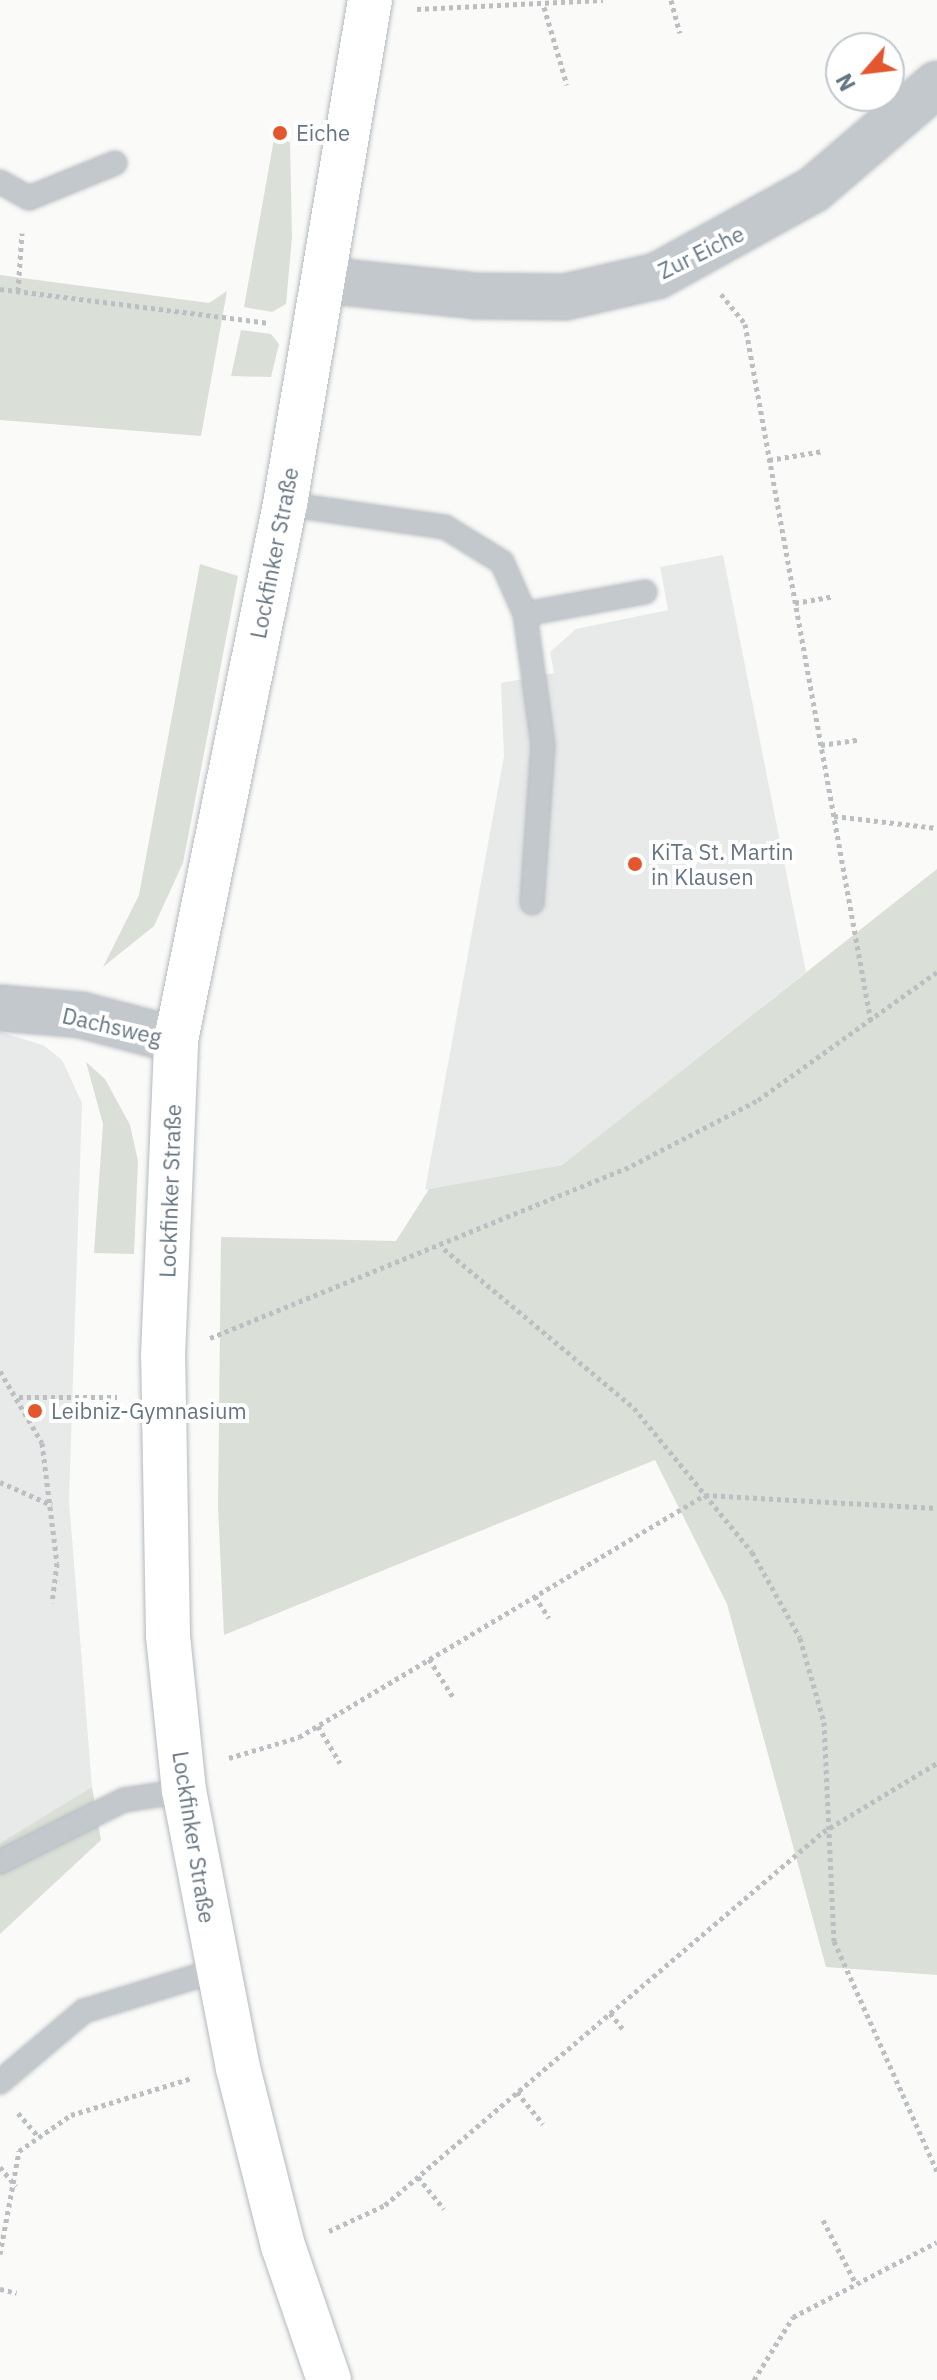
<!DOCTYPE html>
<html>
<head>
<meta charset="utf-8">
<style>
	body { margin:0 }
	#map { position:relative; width:937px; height:2380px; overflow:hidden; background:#fafaf8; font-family:"IBM Plex Sans",sans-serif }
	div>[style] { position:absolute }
	.built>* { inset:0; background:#e8e9e9 }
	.green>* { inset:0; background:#dadfd7 }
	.path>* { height:5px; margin-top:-2.5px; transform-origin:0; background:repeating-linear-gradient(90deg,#bbbfc2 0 4px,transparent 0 8px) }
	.roads { filter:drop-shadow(0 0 2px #b3babf) drop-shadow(0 0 2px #b3babf) }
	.lane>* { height:22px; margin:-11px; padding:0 11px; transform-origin:11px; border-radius:11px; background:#c3c8cc }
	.street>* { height:44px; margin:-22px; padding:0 22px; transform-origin:22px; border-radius:22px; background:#c3c8cc }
	.secondary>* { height:44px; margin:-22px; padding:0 22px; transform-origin:22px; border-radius:22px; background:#fff }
	.dots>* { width:22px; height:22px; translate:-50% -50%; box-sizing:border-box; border:4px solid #fff; border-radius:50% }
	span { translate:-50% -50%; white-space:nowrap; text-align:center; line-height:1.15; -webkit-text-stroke:8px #fff; paint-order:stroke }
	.poi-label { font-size:22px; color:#657683 }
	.left { translate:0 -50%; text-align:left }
	.street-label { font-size:22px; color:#657683 }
	.north { position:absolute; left:825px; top:32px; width:80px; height:80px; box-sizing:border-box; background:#fff; border:2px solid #c1c8cd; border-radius:50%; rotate:242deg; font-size:22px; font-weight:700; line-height:32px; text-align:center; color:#657683 }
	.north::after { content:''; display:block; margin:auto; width:28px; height:36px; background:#e4572e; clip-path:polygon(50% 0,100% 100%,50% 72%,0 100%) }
</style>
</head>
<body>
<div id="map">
	<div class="built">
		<i style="clip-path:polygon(723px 555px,806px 972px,562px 1165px,425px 1190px,504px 756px,501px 683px,554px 673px,550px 652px,576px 629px,668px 610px,660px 567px)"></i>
		<i style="clip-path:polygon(0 1032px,43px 1045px,62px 1060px,82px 1103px,69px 1501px,92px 1787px,0 1843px)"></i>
	</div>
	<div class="green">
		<i style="clip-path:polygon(274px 139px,290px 142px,292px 237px,286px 304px,272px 312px,244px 307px)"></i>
		<i style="clip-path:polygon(0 275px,209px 303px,227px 291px,201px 436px,0 420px)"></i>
		<i style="clip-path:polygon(241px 330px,271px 334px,279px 344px,271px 377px,231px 376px)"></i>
		<i style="clip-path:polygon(200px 564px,238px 576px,183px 863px,154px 926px,103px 967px,139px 895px)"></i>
		<i style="clip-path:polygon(937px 869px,937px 1975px,826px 1967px,727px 1604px,655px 1460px,224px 1635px,218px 1507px,221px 1237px,396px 1241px,429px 1189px,562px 1165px)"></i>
		<i style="clip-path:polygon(86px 1062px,105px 1079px,130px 1125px,138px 1161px,134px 1254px,94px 1253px,103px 1124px)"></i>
		<i style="clip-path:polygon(92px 1787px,101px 1840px,0 1934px,0 1843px)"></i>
	</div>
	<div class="path">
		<i style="left:671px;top:0;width:34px;rotate:75deg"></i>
		<i style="left:544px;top:7px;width:81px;rotate:73.6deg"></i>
		<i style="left:417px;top:9px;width:186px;rotate:-2.8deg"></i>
		<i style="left:0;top:289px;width:271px;rotate:7.2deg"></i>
		<i style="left:18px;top:291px;width:58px;rotate:-86.1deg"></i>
		<i style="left:721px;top:294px;width:38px;rotate:51deg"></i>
		<i style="left:745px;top:324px;width:709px;rotate:79.77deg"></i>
		<i style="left:769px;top:460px;width:55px;rotate:-9.5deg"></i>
		<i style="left:795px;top:603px;width:39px;rotate:-10deg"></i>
		<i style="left:821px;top:745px;width:37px;rotate:-8deg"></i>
		<i style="left:834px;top:816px;width:104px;rotate:6.6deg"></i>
		<i style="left:444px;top:1249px;width:248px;rotate:39.9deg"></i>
		<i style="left:634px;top:1408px;width:186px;rotate:50.7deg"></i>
		<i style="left:752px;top:1552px;width:98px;rotate:60.8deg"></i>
		<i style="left:800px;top:1638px;width:87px;rotate:74.1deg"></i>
		<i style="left:824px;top:1722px;width:219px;rotate:87.4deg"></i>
		<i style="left:834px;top:1941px;width:252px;rotate:65.9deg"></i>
		<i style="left:210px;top:1338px;width:448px;rotate:-22.2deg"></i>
		<i style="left:625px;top:1169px;width:150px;rotate:-27.4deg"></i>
		<i style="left:758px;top:1100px;width:220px;rotate:-35.6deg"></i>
		<i style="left:0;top:1371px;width:83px;rotate:59.7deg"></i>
		<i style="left:42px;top:1443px;width:121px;rotate:82.9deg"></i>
		<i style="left:57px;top:1563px;width:40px;rotate:97.1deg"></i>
		<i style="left:19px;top:1397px;width:98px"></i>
		<i style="left:0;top:1482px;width:57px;rotate:23.9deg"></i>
		<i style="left:535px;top:1596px;width:26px;rotate:58deg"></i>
		<i style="left:429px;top:1659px;width:45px;rotate:57.7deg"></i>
		<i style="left:318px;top:1726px;width:43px;rotate:59.3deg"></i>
		<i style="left:229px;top:1758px;width:73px;rotate:-16.7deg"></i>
		<i style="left:299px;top:1737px;width:473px;rotate:-30.8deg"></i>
		<i style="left:705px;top:1495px;width:232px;rotate:3.2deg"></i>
		<i style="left:610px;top:2013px;width:22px;rotate:51deg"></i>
		<i style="left:517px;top:2092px;width:41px;rotate:50.9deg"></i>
		<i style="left:18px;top:2113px;width:30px;rotate:49deg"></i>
		<i style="left:0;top:2167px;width:25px;rotate:50deg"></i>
		<i style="left:418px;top:2177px;width:41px;rotate:50.9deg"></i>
		<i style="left:823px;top:2220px;width:72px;rotate:62.7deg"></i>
		<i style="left:329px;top:2231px;width:62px;rotate:-24.9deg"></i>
		<i style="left:385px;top:2205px;width:575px;rotate:-40.42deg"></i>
		<i style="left:823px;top:1832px;width:133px;rotate:-31.2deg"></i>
		<i style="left:0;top:2254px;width:105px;rotate:-79.5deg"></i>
		<i style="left:19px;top:2151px;width:63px;rotate:-34.7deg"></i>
		<i style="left:71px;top:2115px;width:127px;rotate:-17deg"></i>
		<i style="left:0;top:2289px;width:17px;rotate:13deg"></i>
		<i style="left:754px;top:2380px;width:74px;rotate:-58.2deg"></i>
		<i style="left:793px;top:2317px;width:162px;rotate:-27.5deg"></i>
	</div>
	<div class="roads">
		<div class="lane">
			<i style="left:0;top:182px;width:33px;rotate:29deg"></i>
			<i style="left:29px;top:198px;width:93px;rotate:-22.1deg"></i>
			<i style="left:285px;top:504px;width:162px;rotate:8.2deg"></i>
			<i style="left:445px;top:527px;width:67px;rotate:31.6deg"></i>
			<i style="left:502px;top:562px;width:57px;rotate:66.1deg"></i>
			<i style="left:525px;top:614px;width:132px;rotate:82.2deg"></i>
			<i style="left:543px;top:745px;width:158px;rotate:94deg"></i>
			<i style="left:525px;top:614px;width:122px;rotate:-10.4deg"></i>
			<i style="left:0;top:1862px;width:139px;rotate:-26.6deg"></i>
			<i style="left:124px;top:1800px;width:61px;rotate:-8.5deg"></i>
			<i style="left:0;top:2082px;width:110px;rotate:-40.2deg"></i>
			<i style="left:84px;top:2011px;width:139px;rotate:-17.1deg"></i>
		</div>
		<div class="street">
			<i style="left:323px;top:280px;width:153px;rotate:6deg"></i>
			<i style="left:475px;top:296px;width:90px;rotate:0.6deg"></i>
			<i style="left:565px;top:297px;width:94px;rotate:-12.9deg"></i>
			<i style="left:657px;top:276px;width:178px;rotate:-28.9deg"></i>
			<i style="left:813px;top:190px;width:163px;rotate:-40.5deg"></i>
			<i style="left:0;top:1008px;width:81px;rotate:4.9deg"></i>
			<i style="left:81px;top:1015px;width:98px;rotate:14.7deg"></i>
		</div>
		<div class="secondary">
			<i style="left:329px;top:2380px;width:142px;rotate:-108.9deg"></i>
			<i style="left:283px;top:2246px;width:184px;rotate:-104.2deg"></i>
			<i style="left:238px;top:2068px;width:282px;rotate:-101deg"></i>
			<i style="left:184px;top:1791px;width:157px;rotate:-95.9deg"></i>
			<i style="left:168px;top:1635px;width:279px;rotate:-91deg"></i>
			<i style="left:163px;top:1356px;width:316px;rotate:-87.6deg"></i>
			<i style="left:176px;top:1040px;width:547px;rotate:-78.51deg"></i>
			<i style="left:285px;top:504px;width:511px;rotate:-80.43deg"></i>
		</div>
	</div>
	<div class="dots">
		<i style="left:280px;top:133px;background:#e4572e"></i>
		<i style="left:635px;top:864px;background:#e4572e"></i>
		<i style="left:35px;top:1411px;background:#e4572e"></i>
	</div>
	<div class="poi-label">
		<span class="left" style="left:296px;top:133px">Eiche</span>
		<span class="left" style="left:651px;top:864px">KiTa St. Martin<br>in Klausen</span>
		<span class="left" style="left:51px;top:1411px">Leibniz-Gymnasium</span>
	</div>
	<div class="street-label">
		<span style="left:701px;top:252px;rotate:-26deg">Zur Eiche</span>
		<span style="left:274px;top:553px;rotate:-79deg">Lockfinker Straße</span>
		<span style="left:112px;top:1026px;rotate:13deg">Dachsweg</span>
		<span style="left:170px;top:1191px;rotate:-88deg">Lockfinker Straße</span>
		<span style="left:194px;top:1837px;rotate:81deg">Lockfinker Straße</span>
	</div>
	<div class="north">N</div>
</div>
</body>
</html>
